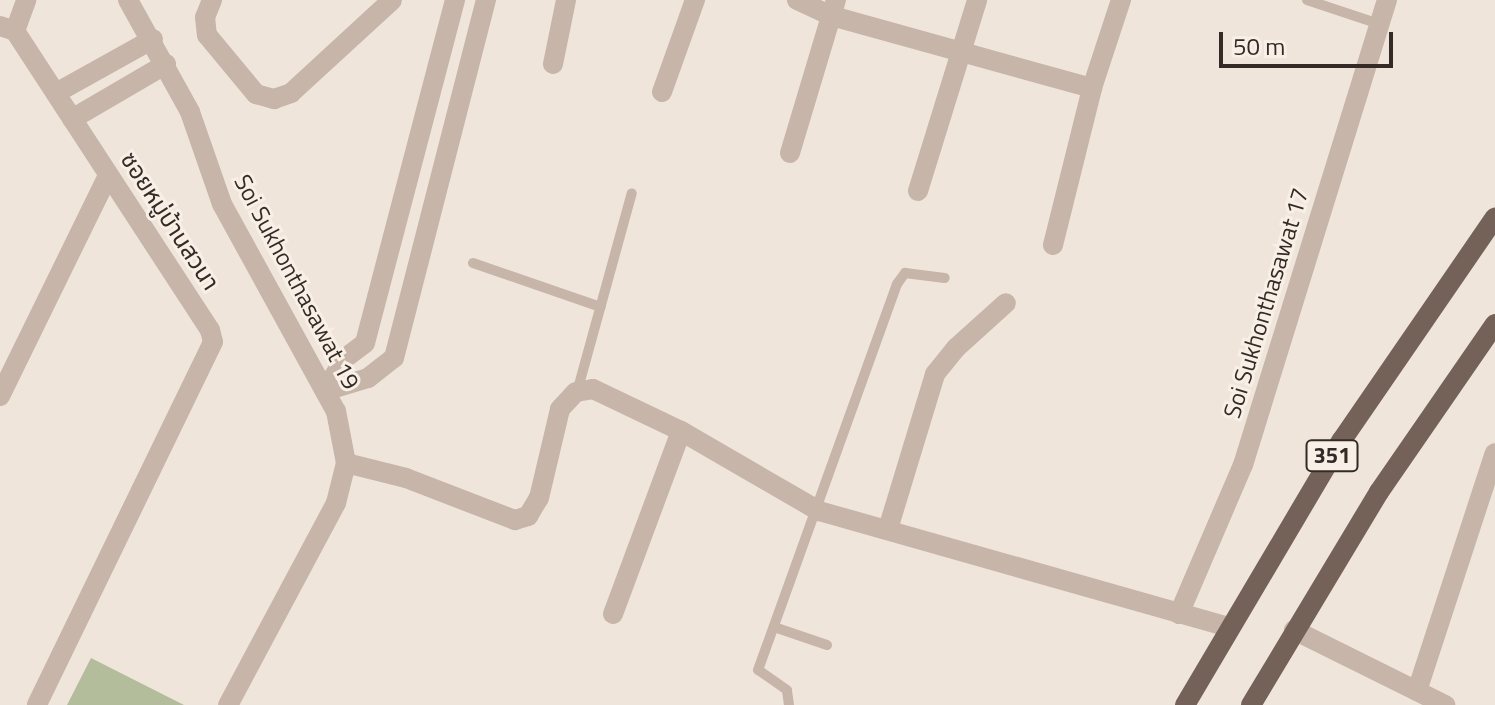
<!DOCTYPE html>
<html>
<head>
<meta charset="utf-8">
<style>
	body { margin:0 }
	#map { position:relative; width:1495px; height:705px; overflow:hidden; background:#efe5db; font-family:"Titillium Web","Noto Sans Thai",sans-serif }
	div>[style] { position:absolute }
	.green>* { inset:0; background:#b3bd9c }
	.service>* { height:10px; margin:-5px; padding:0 5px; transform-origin:5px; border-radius:5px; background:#c6b5a8 }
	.minor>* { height:20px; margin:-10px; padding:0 10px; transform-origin:10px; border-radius:10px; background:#c6b5a8 }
	.primary>* { height:20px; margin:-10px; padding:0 10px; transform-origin:10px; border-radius:10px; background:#746259 }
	span { translate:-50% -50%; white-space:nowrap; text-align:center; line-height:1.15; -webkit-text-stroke:6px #f8efe6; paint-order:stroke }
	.shield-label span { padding:2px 6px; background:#f8efe6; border:2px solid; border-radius:6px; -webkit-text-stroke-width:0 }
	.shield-label { font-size:22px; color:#342b27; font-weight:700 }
	.street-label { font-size:24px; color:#342b27 }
	.scale { position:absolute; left:1219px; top:32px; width:174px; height:36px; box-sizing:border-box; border:4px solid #342b27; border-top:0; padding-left:10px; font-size:24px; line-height:28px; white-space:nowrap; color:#342b27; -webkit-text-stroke:6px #f8efe6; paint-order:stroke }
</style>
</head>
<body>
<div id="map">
	<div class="green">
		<i style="clip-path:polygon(91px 658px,184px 705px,67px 705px)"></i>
	</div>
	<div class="service">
		<i style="left:1307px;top:0;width:76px;rotate:18.4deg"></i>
		<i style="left:473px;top:263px;width:135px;rotate:19deg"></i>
		<i style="left:577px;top:392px;width:206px;rotate:-74.6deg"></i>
		<i style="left:774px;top:627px;width:56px;rotate:18.8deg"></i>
		<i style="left:789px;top:705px;width:15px;rotate:-98deg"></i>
		<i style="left:787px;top:690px;width:35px;rotate:-145deg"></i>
		<i style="left:758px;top:670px;width:410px;rotate:-70.2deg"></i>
		<i style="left:897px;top:284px;width:14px;rotate:-54deg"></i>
		<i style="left:905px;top:273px;width:40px;rotate:7.1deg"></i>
	</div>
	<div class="minor">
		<i style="left:128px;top:0;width:128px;rotate:61deg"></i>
		<i style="left:190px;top:112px;width:97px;rotate:70.8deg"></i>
		<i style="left:222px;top:204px;width:236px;rotate:61.2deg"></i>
		<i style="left:336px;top:411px;width:53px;rotate:79.1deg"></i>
		<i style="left:346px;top:463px;width:41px;rotate:104deg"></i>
		<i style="left:336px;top:503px;width:229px;rotate:118.1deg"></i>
		<i style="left:212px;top:0;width:18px;rotate:112deg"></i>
		<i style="left:205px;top:17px;width:18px;rotate:84deg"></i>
		<i style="left:207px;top:35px;width:77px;rotate:50.3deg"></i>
		<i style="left:256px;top:94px;width:19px;rotate:16deg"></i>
		<i style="left:274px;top:99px;width:18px;rotate:-19deg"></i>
		<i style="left:291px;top:93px;width:137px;rotate:-42.6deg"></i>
		<i style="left:797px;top:0;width:38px;rotate:25deg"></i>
		<i style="left:832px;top:16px;width:270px;rotate:15.5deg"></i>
		<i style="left:0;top:26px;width:16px;rotate:18deg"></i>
		<i style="left:15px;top:31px;width:357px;rotate:56.9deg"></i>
		<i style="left:210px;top:330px;width:12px;rotate:76deg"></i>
		<i style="left:213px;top:342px;width:403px;rotate:115.9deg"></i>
		<i style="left:15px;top:31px;width:33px;rotate:-70deg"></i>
		<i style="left:553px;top:64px;width:65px;rotate:-78.5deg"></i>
		<i style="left:662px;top:92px;width:98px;rotate:-70.3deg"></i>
		<i style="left:56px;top:93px;width:111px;rotate:-29.1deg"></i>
		<i style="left:72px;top:119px;width:109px;rotate:-30.3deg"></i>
		<i style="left:790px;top:153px;width:160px;rotate:-73.3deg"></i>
		<i style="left:918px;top:191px;width:200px;rotate:-72.8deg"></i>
		<i style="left:1053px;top:245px;width:162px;rotate:-76deg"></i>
		<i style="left:1092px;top:88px;width:93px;rotate:-71.8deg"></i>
		<i style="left:325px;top:391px;width:45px;rotate:-16.8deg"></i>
		<i style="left:368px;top:378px;width:33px;rotate:-38deg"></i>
		<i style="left:394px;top:358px;width:370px;rotate:-75.6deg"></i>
		<i style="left:325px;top:391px;width:37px;rotate:-59deg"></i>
		<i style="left:344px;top:359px;width:26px;rotate:-37deg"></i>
		<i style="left:365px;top:343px;width:355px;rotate:-75.3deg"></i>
		<i style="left:0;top:396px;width:245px;rotate:-63.9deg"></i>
		<i style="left:346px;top:463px;width:62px;rotate:14deg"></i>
		<i style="left:406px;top:478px;width:117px;rotate:21.1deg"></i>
		<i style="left:515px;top:520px;width:14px;rotate:-17deg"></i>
		<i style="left:528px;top:516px;width:21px;rotate:-59deg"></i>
		<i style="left:539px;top:498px;width:91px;rotate:-76.7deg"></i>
		<i style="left:560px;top:409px;width:23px;rotate:-47deg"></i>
		<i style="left:576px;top:392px;width:17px;rotate:-10deg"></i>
		<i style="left:593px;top:389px;width:98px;rotate:25.5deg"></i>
		<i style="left:681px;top:431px;width:160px;rotate:30.1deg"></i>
		<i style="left:819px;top:511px;width:427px;rotate:15.8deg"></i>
		<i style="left:888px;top:529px;width:162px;rotate:-73.1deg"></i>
		<i style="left:935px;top:374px;width:33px;rotate:-51deg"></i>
		<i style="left:956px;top:348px;width:67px;rotate:-42deg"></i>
		<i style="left:613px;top:614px;width:195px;rotate:-69.6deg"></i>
		<i style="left:1179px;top:614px;width:162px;rotate:-66.8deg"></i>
		<i style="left:1243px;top:465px;width:487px;rotate:-72.8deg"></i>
		<i style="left:1294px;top:630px;width:169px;rotate:26.4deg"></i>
		<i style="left:1417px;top:691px;width:250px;rotate:-71.9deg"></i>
	</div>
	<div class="primary">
		<i style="left:1185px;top:705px;width:308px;rotate:-59.4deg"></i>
		<i style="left:1342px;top:440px;width:270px;rotate:-55.5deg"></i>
		<i style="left:1251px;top:705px;width:249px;rotate:-59deg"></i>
		<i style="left:1379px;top:492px;width:204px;rotate:-55.4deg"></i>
	</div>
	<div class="shield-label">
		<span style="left:1332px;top:456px">351</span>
	</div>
	<div class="street-label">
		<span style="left:170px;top:221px;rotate:57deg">ซอยหมู่บ้านสวนา</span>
		<span style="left:297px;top:282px;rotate:62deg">Soi Sukhonthasawat 19</span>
		<span style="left:1266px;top:303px;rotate:-73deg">Soi Sukhonthasawat 17</span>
	</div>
	<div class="scale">50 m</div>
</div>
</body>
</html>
